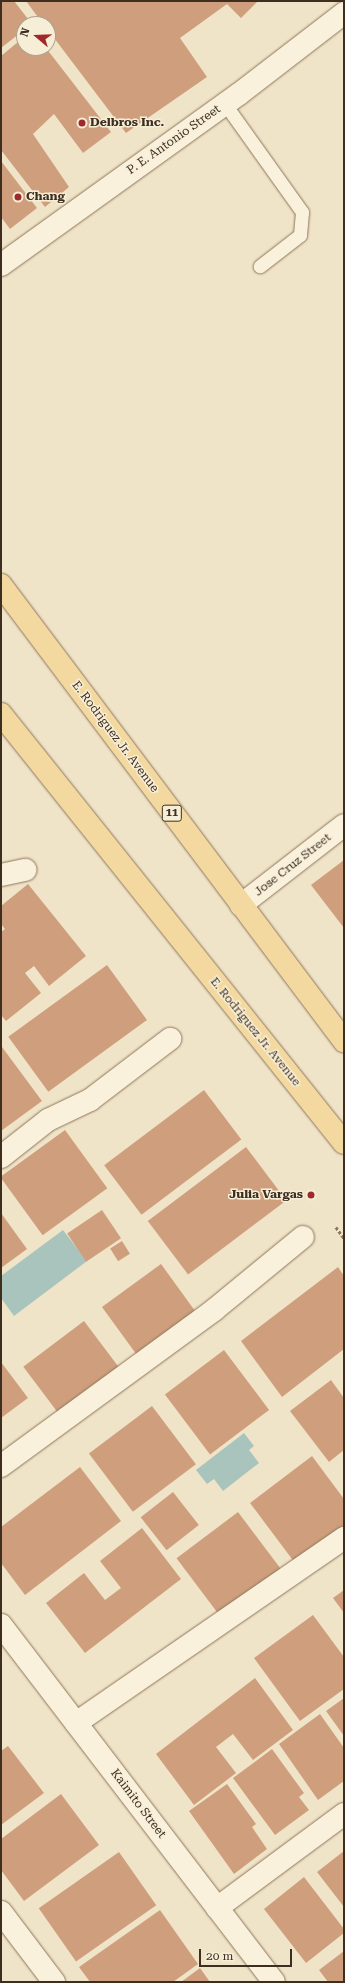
<!DOCTYPE html>
<html>
<head>
<meta charset="utf-8">
<style>
	body { margin:0 }
	#map { position:relative; width:345px; height:1983px; overflow:hidden; background:#f0e4c8; font-family:"Roboto Serif",serif }
	div>[style] { position:absolute }
	.water>* { inset:0; background:#a9c4bc }
	.building>* { inset:0; background:#cf9f7d; transform-origin:0 0 }
	.path>* { height:2.5px; margin-top:-1.25px; transform-origin:0; background:repeating-linear-gradient(90deg,#8d765c 0 3px,transparent 0 5px) }
	.roads { filter:drop-shadow(0 0 1px #8d765c) drop-shadow(0 0 1px #8d765c) }
	.service>* { height:13px; margin:-6.5px; padding:0 6.5px; transform-origin:6.5px; border-radius:6.5px; background:#faf1dc }
	.minor>* { height:22px; margin:-11px; padding:0 11px; transform-origin:11px; border-radius:11px; background:#faf1dc }
	.primary>* { height:22px; margin:-11px; padding:0 11px; transform-origin:11px; border-radius:11px; background:#f3d9a0 }
	.dots>* { width:11px; height:11px; translate:-50% -50%; box-sizing:border-box; border:2px solid #f7eed8; border-radius:50% }
	span { translate:-50% -50%; white-space:nowrap; text-align:center; line-height:1.15; -webkit-text-stroke:3px #f7eed8; paint-order:stroke }
	.shield-label span { padding:1px 3px; background:#f7eed8; border:1px solid; border-radius:3px; -webkit-text-stroke-width:0 }
	.shield-label { font-size:11px; color:#3d2e20; font-weight:700 }
	.poi-label { font-size:12px; color:#3d2e20; font-weight:700 }
	.left { translate:0 -50%; text-align:left }
	.right { translate:-100% -50%; text-align:right }
	.street-label { font-size:12px; color:#3d2e20 }
	.frame { position:absolute; inset:0; border:2px solid #3d2e20; pointer-events:none }
	.north { position:absolute; left:16px; top:16px; width:40px; height:40px; box-sizing:border-box; background:#f7eed8; border:1px solid #ada18e; border-radius:50%; rotate:289deg; font-size:11px; font-weight:700; line-height:16px; text-align:center; color:#3d2e20 }
	.north::after { content:''; display:block; margin:auto; width:14px; height:18px; background:#9e2a2b; clip-path:polygon(50% 0,100% 100%,50% 72%,0 100%) }
	.scale { position:absolute; left:199px; top:1949px; width:93px; height:18px; box-sizing:border-box; border:2px solid #3d2e20; border-top:0; padding-left:5px; font-size:12px; line-height:14px; white-space:nowrap; color:#3d2e20; -webkit-text-stroke:3px #f7eed8; paint-order:stroke }
</style>
</head>
<body>
<div id="map">
	<div class="water">
		<i style="clip-path:polygon(63px 1230px,87px 1261px,14px 1316px,1px 1298px,1px 1276px)"></i>
		<i style="clip-path:polygon(244px 1433px,254px 1446px,249px 1450px,259px 1463px,223px 1491px,214px 1479px,207px 1484px,196px 1470px)"></i>
	</div>
	<div class="building">
		<i style="clip-path:polygon(1px 1px,14px 1px,32px 24px,24px 24px,24px 30px,1px 48px)"></i>
		<i style="clip-path:polygon(26px 1px,258px 1px,241px 18px,227px 4px,180px 38px,207px 77px,126px 133px,48px 30px,48px 24px,43px 24px)"></i>
		<i style="clip-path:polygon(24px 37px,24px 48px,46px 48px,111px 132px,83px 153px,54px 114px,33px 134px,69px 187px,45px 207px,1px 150px,1px 56px)"></i>
		<i style="clip-path:polygon(1px 161px,37px 208px,10px 229px,1px 217px)"></i>
		<i style="clip-path:polygon(344px 860px,344px 928px,311px 885px)"></i>
		<i style="clip-path:polygon(28px 884px,86px 956px,49px 986px,34px 966px,25px 973px,41px 993px,6px 1021px,1px 1015px,1px 932px,5px 929px,1px 924px,1px 906px)"></i>
		<i style="left:107px;top:965px;width:68px;height:122px;rotate:54deg"></i>
		<i style="clip-path:polygon(2px 1047px,42px 1101px,1px 1131px,1px 1048px)"></i>
		<i style="left:204px;top:1090px;width:62px;height:125px;rotate:53deg"></i>
		<i style="left:65px;top:1130px;width:72px;height:80px;rotate:54deg"></i>
		<i style="left:246px;top:1147px;width:67px;height:123px;rotate:53deg"></i>
		<i style="left:102px;top:1210px;width:34px;height:42px;rotate:56deg"></i>
		<i style="clip-path:polygon(1px 1213px,27px 1249px,1px 1268px)"></i>
		<i style="left:122px;top:1241px;width:15px;height:14px;rotate:58deg"></i>
		<i style="left:161px;top:1264px;width:66px;height:73px;rotate:54deg"></i>
		<i style="clip-path:polygon(338px 1267px,344px 1276px,344px 1349px,282px 1397px,241px 1341px)"></i>
		<i style="left:84px;top:1321px;width:67px;height:76px;rotate:53deg"></i>
		<i style="left:224px;top:1350px;width:75px;height:74px;rotate:53deg"></i>
		<i style="clip-path:polygon(1px 1362px,28px 1398px,1px 1418px)"></i>
		<i style="clip-path:polygon(331px 1380px,344px 1398px,344px 1450px,329px 1462px,290px 1411px)"></i>
		<i style="left:152px;top:1406px;width:73px;height:79px;rotate:53deg"></i>
		<i style="clip-path:polygon(312px 1456px,344px 1499px,344px 1525px,295px 1563px,250px 1503px)"></i>
		<i style="clip-path:polygon(80px 1467px,121px 1521px,25px 1595px,1px 1563px,1px 1527px)"></i>
		<i style="left:173px;top:1492px;width:42px;height:41px;rotate:52deg"></i>
		<i style="left:238px;top:1512px;width:75px;height:77px;rotate:53deg"></i>
		<i style="clip-path:polygon(142px 1528px,181px 1579px,85px 1653px,46px 1603px,84px 1573px,105px 1600px,121px 1588px,100px 1561px)"></i>
		<i style="clip-path:polygon(344px 1590px,344px 1613px,333px 1598px)"></i>
		<i style="clip-path:polygon(313px 1615px,344px 1657px,344px 1689px,300px 1721px,254px 1658px)"></i>
		<i style="clip-path:polygon(255px 1678px,293px 1730px,253px 1760px,233px 1734px,216px 1747px,236px 1773px,194px 1805px,156px 1754px)"></i>
		<i style="clip-path:polygon(344px 1698px,344px 1736px,326px 1711px)"></i>
		<i style="clip-path:polygon(320px 1714px,344px 1748px,344px 1781px,318px 1800px,279px 1744px)"></i>
		<i style="clip-path:polygon(8px 1746px,44px 1793px,1px 1825px,1px 1751px)"></i>
		<i style="clip-path:polygon(272px 1749px,304px 1793px,299px 1797px,309px 1810px,275px 1835px,233px 1778px)"></i>
		<i style="clip-path:polygon(227px 1784px,256px 1824px,252px 1827px,267px 1849px,234px 1874px,189px 1811px)"></i>
		<i style="clip-path:polygon(61px 1794px,99px 1845px,24px 1901px,1px 1870px,1px 1839px)"></i>
		<i style="clip-path:polygon(344px 1851px,344px 1907px,317px 1872px)"></i>
		<i style="left:119px;top:1852px;width:65px;height:98px;rotate:55deg"></i>
		<i style="clip-path:polygon(304px 1877px,344px 1929px,344px 1933px,306px 1963px,264px 1909px)"></i>
		<i style="clip-path:polygon(160px 1910px,198px 1964px,173px 1982px,90px 1982px,79px 1967px)"></i>
		<i style="clip-path:polygon(344px 1951px,344px 1982px,328px 1982px,319px 1970px)"></i>
		<i style="clip-path:polygon(200px 1968px,210px 1982px,181px 1982px)"></i>
	</div>
	<div class="path">
		<i style="left:336px;top:1227px;width:14px;rotate:54deg"></i>
	</div>
	<div class="roads">
		<div class="service">
			<i style="left:225px;top:104px;width:133px;rotate:54.5deg"></i>
			<i style="left:302px;top:212px;width:23px;rotate:95deg"></i>
			<i style="left:300px;top:235px;width:51px;rotate:142.2deg"></i>
		</div>
		<div class="minor">
			<i style="left:1px;top:265px;width:293px;rotate:-35.7deg"></i>
			<i style="left:239px;top:94px;width:133px;rotate:-37.6deg"></i>
			<i style="left:1px;top:875px;width:25px;rotate:-12deg"></i>
			<i style="left:241px;top:905px;width:130px;rotate:-37.8deg"></i>
			<i style="left:1px;top:1157px;width:60px;rotate:-38.2deg"></i>
			<i style="left:48px;top:1120px;width:47px;rotate:-25.5deg"></i>
			<i style="left:90px;top:1100px;width:101px;rotate:-37.3deg"></i>
			<i style="left:1px;top:1466px;width:264px;rotate:-36.2deg"></i>
			<i style="left:214px;top:1310px;width:115px;rotate:-39.4deg"></i>
			<i style="left:1px;top:1625px;width:449px;rotate:52.6deg"></i>
			<i style="left:76px;top:1723px;width:326px;rotate:-34.6deg"></i>
			<i style="left:217px;top:1908px;width:158px;rotate:-36.5deg"></i>
			<i style="left:1px;top:1912px;width:88px;rotate:52.9deg"></i>
		</div>
		<div class="primary">
			<i style="left:1px;top:585px;width:571px;rotate:53.05deg"></i>
			<i style="left:1px;top:714px;width:549px;rotate:51.36deg"></i>
		</div>
	</div>
	<div class="dots">
		<i style="left:82px;top:123px;background:#9e2a2b"></i>
		<i style="left:18px;top:197px;background:#9e2a2b"></i>
		<i style="left:311px;top:1195px;background:#9e2a2b"></i>
	</div>
	<div class="shield-label">
		<span style="left:172px;top:813px">11</span>
	</div>
	<div class="poi-label">
		<span class="left" style="left:90px;top:123px">Delbros Inc.</span>
		<span class="left" style="left:26px;top:197px">Chang</span>
		<span class="right" style="left:303px;top:1195px">Julia Vargas</span>
	</div>
	<div class="street-label">
		<span style="left:174px;top:140px;rotate:-35deg">P. E. Antonio Street</span>
		<span style="left:115px;top:737px;rotate:53deg">E. Rodriguez Jr. Avenue</span>
		<span style="left:293px;top:865px;rotate:-38deg">Jose Cruz Street</span>
		<span style="left:255px;top:1032px;rotate:51deg">E. Rodriguez Jr. Avenue</span>
		<span style="left:138px;top:1804px;rotate:53deg">Kaimito Street</span>
	</div>
	<div class="frame"></div>
	<div class="north">N</div>
	<div class="scale">20 m</div>
</div>
</body>
</html>
